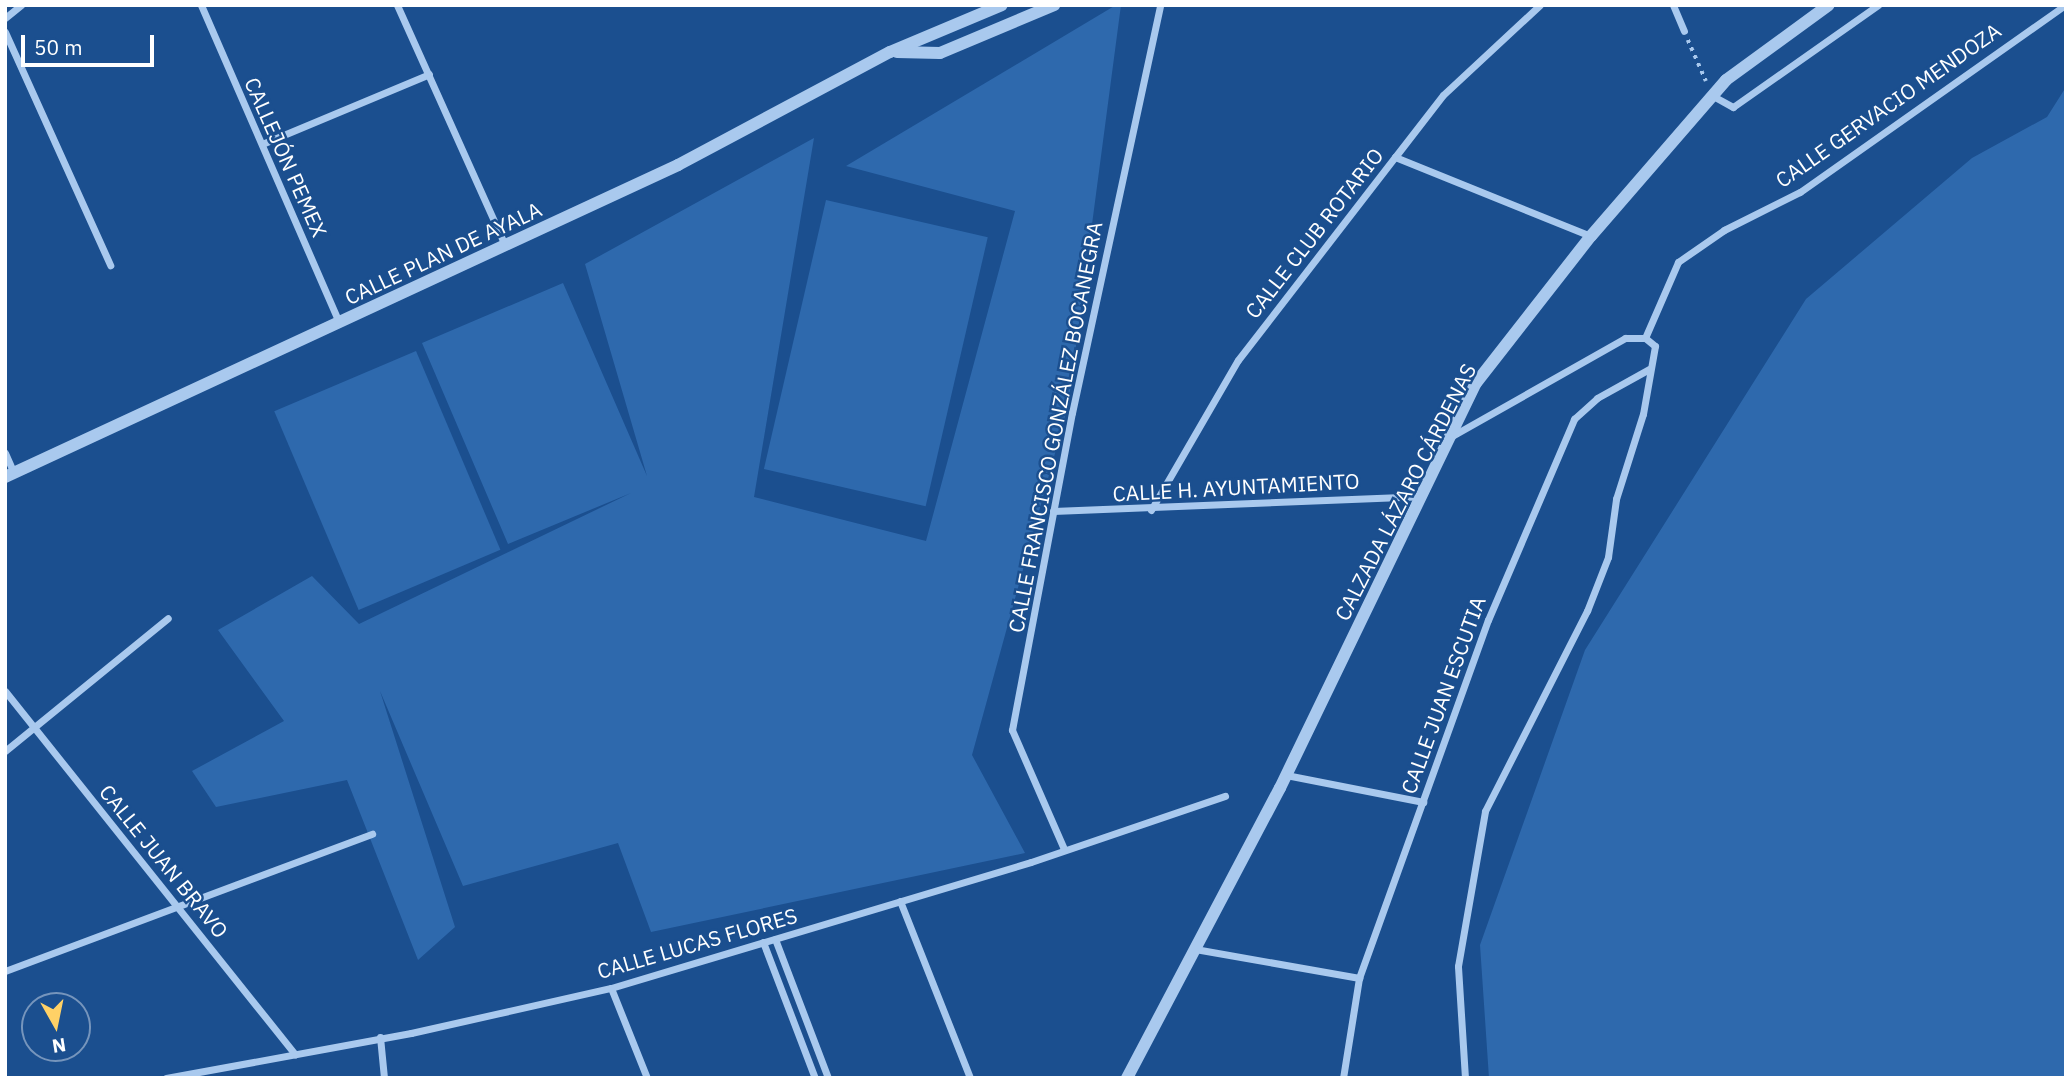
<!DOCTYPE html>
<html>
<head>
<meta charset="utf-8">
<style>
	body { margin:0 }
	#map { position:relative; width:2071px; height:1083px; overflow:hidden; background:#1b4f8f; font-family:"IBM Plex Sans",sans-serif }
	div>[style] { position:absolute }
	.green>* { inset:0; background:#2e69ad; transform-origin:0 0 }
	.path>* { height:3.5px; margin-top:-1.75px; transform-origin:0; background:repeating-linear-gradient(90deg,#a9c9ee 0 3.5px,transparent 0 8.5px) }
	.minor>* { height:7px; margin:-3.5px; padding:0 3.5px; transform-origin:3.5px; border-radius:3.5px; background:#a9c9ee }
	.tertiary>* { height:12px; margin:-6px; padding:0 6px; transform-origin:6px; border-radius:6px; background:#a9c9ee }
	span { translate:-50% -50%; white-space:nowrap; text-align:center; line-height:1.15; -webkit-text-stroke:5px #1b4f8f; paint-order:stroke }
	.street-label { font-size:21px; color:#fff }
	.frame { position:absolute; inset:0; border:7px solid #fff; pointer-events:none }
	.north { position:absolute; left:21px; top:992px; width:70px; height:70px; box-sizing:border-box; background:#1b4f8f; border:2px solid #7695bc; border-radius:50%; rotate:171deg; font-size:19px; font-weight:700; line-height:28px; text-align:center; color:#fff }
	.north::after { content:''; display:block; margin:auto; width:24px; height:32px; background:#ffd166; clip-path:polygon(50% 0,100% 100%,50% 72%,0 100%) }
	.scale { position:absolute; left:21px; top:35px; width:133px; height:32px; box-sizing:border-box; border:4px solid #fff; border-top:0; padding-left:9px; font-size:21px; line-height:24px; white-space:nowrap; color:#fff; -webkit-text-stroke:5px #1b4f8f; paint-order:stroke }
</style>
</head>
<body>
<div id="map">
	<div class="green">
		<i style="clip-path:polygon(1116px 5px,1121px 5px,1068px 406px,972px 755px,1025px 853px,651px 932px,618px 843px,463px 886px,380px 691px,455px 927px,418px 960px,347px 780px,216px 807px,192px 771px,284px 721px,218px 630px,312px 576px,359px 624px,631px 493px,508px 544px,422px 343px,563px 283px,647px 476px,585px 264px,814px 138px,754px 497px,926px 541px,1015px 211px,846px 166px)"></i>
		<i style="clip-path:polygon(2066px 87px,2066px 1078px,1489px 1078px,1480px 945px,1585px 650px,1806px 299px,1972px 158px,2047px 117px)"></i>
		<i style="left:826px;top:200px;width:166px;height:276px;rotate:13deg"></i>
		<i style="left:416px;top:351px;width:216px;height:154px;rotate:67deg"></i>
	</div>
	<div class="path">
		<i style="left:1688px;top:40px;width:45px;rotate:66.3deg"></i>
	</div>
	<div class="minor">
		<i style="left:201px;top:5px;width:347px;rotate:66.5deg"></i>
		<i style="left:397px;top:5px;width:263px;rotate:65.8deg"></i>
		<i style="left:1673px;top:5px;width:28px;rotate:67deg"></i>
		<i style="left:5px;top:18px;width:21px;rotate:-39deg"></i>
		<i style="left:5px;top:32px;width:256px;rotate:65.7deg"></i>
		<i style="left:1713px;top:96px;width:23px;rotate:29deg"></i>
		<i style="left:1733px;top:107px;width:177px;rotate:-35.1deg"></i>
		<i style="left:262px;top:144px;width:181px;rotate:-22.7deg"></i>
		<i style="left:1395px;top:157px;width:211px;rotate:22deg"></i>
		<i style="left:1452px;top:436px;width:199px;rotate:-29.5deg"></i>
		<i style="left:1625px;top:338px;width:20px"></i>
		<i style="left:5px;top:453px;width:22px;rotate:66deg"></i>
		<i style="left:1151px;top:510px;width:173px;rotate:-59.9deg"></i>
		<i style="left:1238px;top:360px;width:257px;rotate:-52.3deg"></i>
		<i style="left:1395px;top:157px;width:78px;rotate:-52.3deg"></i>
		<i style="left:1443px;top:95px;width:132px;rotate:-42.9deg"></i>
		<i style="left:1053px;top:511px;width:368px;rotate:-2.3deg"></i>
		<i style="left:5px;top:691px;width:465px;rotate:51.4deg"></i>
		<i style="left:5px;top:751px;width:210px;rotate:-39.2deg"></i>
		<i style="left:1286px;top:775px;width:140px;rotate:11.1deg"></i>
		<i style="left:1064px;top:849px;width:130px;rotate:-113.6deg"></i>
		<i style="left:1012px;top:730px;width:323px;rotate:-79.3deg"></i>
		<i style="left:1072px;top:413px;width:417px;rotate:-77.8deg"></i>
		<i style="left:900px;top:901px;width:190px;rotate:68.4deg"></i>
		<i style="left:775px;top:939px;width:149px;rotate:69.1deg"></i>
		<i style="left:763px;top:942px;width:146px;rotate:69.1deg"></i>
		<i style="left:1195px;top:949px;width:167px;rotate:10deg"></i>
		<i style="left:5px;top:971px;width:392px;rotate:-20.5deg"></i>
		<i style="left:611px;top:988px;width:97px;rotate:68.2deg"></i>
		<i style="left:380px;top:1037px;width:41px;rotate:84.4deg"></i>
		<i style="left:166px;top:1078px;width:249px;rotate:-10.4deg"></i>
		<i style="left:411px;top:1033px;width:205px;rotate:-12.7deg"></i>
		<i style="left:611px;top:988px;width:438px;rotate:-16.7deg"></i>
		<i style="left:1031px;top:862px;width:205px;rotate:-18.8deg"></i>
		<i style="left:1343px;top:1078px;width:101px;rotate:-80.9deg"></i>
		<i style="left:1359px;top:978px;width:381px;rotate:-70.2deg"></i>
		<i style="left:1488px;top:620px;width:219px;rotate:-66.8deg"></i>
		<i style="left:1574px;top:419px;width:31px;rotate:-42deg"></i>
		<i style="left:1597px;top:398px;width:60px;rotate:-29.1deg"></i>
		<i style="left:1465px;top:1078px;width:112px;rotate:-93.6deg"></i>
		<i style="left:1458px;top:966px;width:157px;rotate:-80.1deg"></i>
		<i style="left:1485px;top:811px;width:225px;rotate:-63deg"></i>
		<i style="left:1587px;top:611px;width:58px;rotate:-68.7deg"></i>
		<i style="left:1608px;top:557px;width:59px;rotate:-82.1deg"></i>
		<i style="left:1616px;top:499px;width:89px;rotate:-72.4deg"></i>
		<i style="left:1643px;top:414px;width:69px;rotate:-80deg"></i>
		<i style="left:1655px;top:346px;width:13px;rotate:-141deg"></i>
		<i style="left:1645px;top:338px;width:83px;rotate:-66.5deg"></i>
		<i style="left:1678px;top:262px;width:56px;rotate:-34.8deg"></i>
		<i style="left:1724px;top:230px;width:85px;rotate:-26.6deg"></i>
		<i style="left:1800px;top:192px;width:324px;rotate:-35.2deg"></i>
	</div>
	<div class="tertiary">
		<i style="left:897px;top:52px;width:43px;rotate:1.3deg"></i>
		<i style="left:940px;top:53px;width:124px;rotate:-22.8deg"></i>
		<i style="left:5px;top:477px;width:742px;rotate:-24.87deg"></i>
		<i style="left:678px;top:165px;width:240px;rotate:-28.1deg"></i>
		<i style="left:890px;top:52px;width:121px;rotate:-22.8deg"></i>
		<i style="left:1127px;top:1078px;width:328px;rotate:-62.2deg"></i>
		<i style="left:1280px;top:788px;width:450px;rotate:-64.2deg"></i>
		<i style="left:1476px;top:383px;width:187px;rotate:-52deg"></i>
		<i style="left:1591px;top:236px;width:206px;rotate:-49.1deg"></i>
		<i style="left:1726px;top:80px;width:127px;rotate:-36.1deg"></i>
	</div>
	<div class="street-label">
		<span style="left:1888px;top:105px;rotate:-35deg">CALLE GERVACIO MENDOZA</span>
		<span style="left:286px;top:157px;rotate:66deg">CALLEJÓN PEMEX</span>
		<span style="left:1314px;top:233px;rotate:-52deg">CALLE CLUB ROTARIO</span>
		<span style="left:443px;top:253px;rotate:-25deg">CALLE PLAN DE AYALA</span>
		<span style="left:1055px;top:427px;rotate:-79deg">CALLE FRANCISCO GONZÁLEZ BOCANEGRA</span>
		<span style="left:1236px;top:487px;rotate:-3deg">CALLE H. AYUNTAMIENTO</span>
		<span style="left:1405px;top:492px;rotate:-63deg">CALZADA LÁZARO CÁRDENAS</span>
		<span style="left:1443px;top:695px;rotate:-70deg">CALLE JUAN ESCUTIA</span>
		<span style="left:164px;top:861px;rotate:51deg">CALLE JUAN BRAVO</span>
		<span style="left:697px;top:943px;rotate:-16deg">CALLE LUCAS FLORES</span>
	</div>
	<div class="frame"></div>
	<div class="north">N</div>
	<div class="scale">50 m</div>
</div>
</body>
</html>
